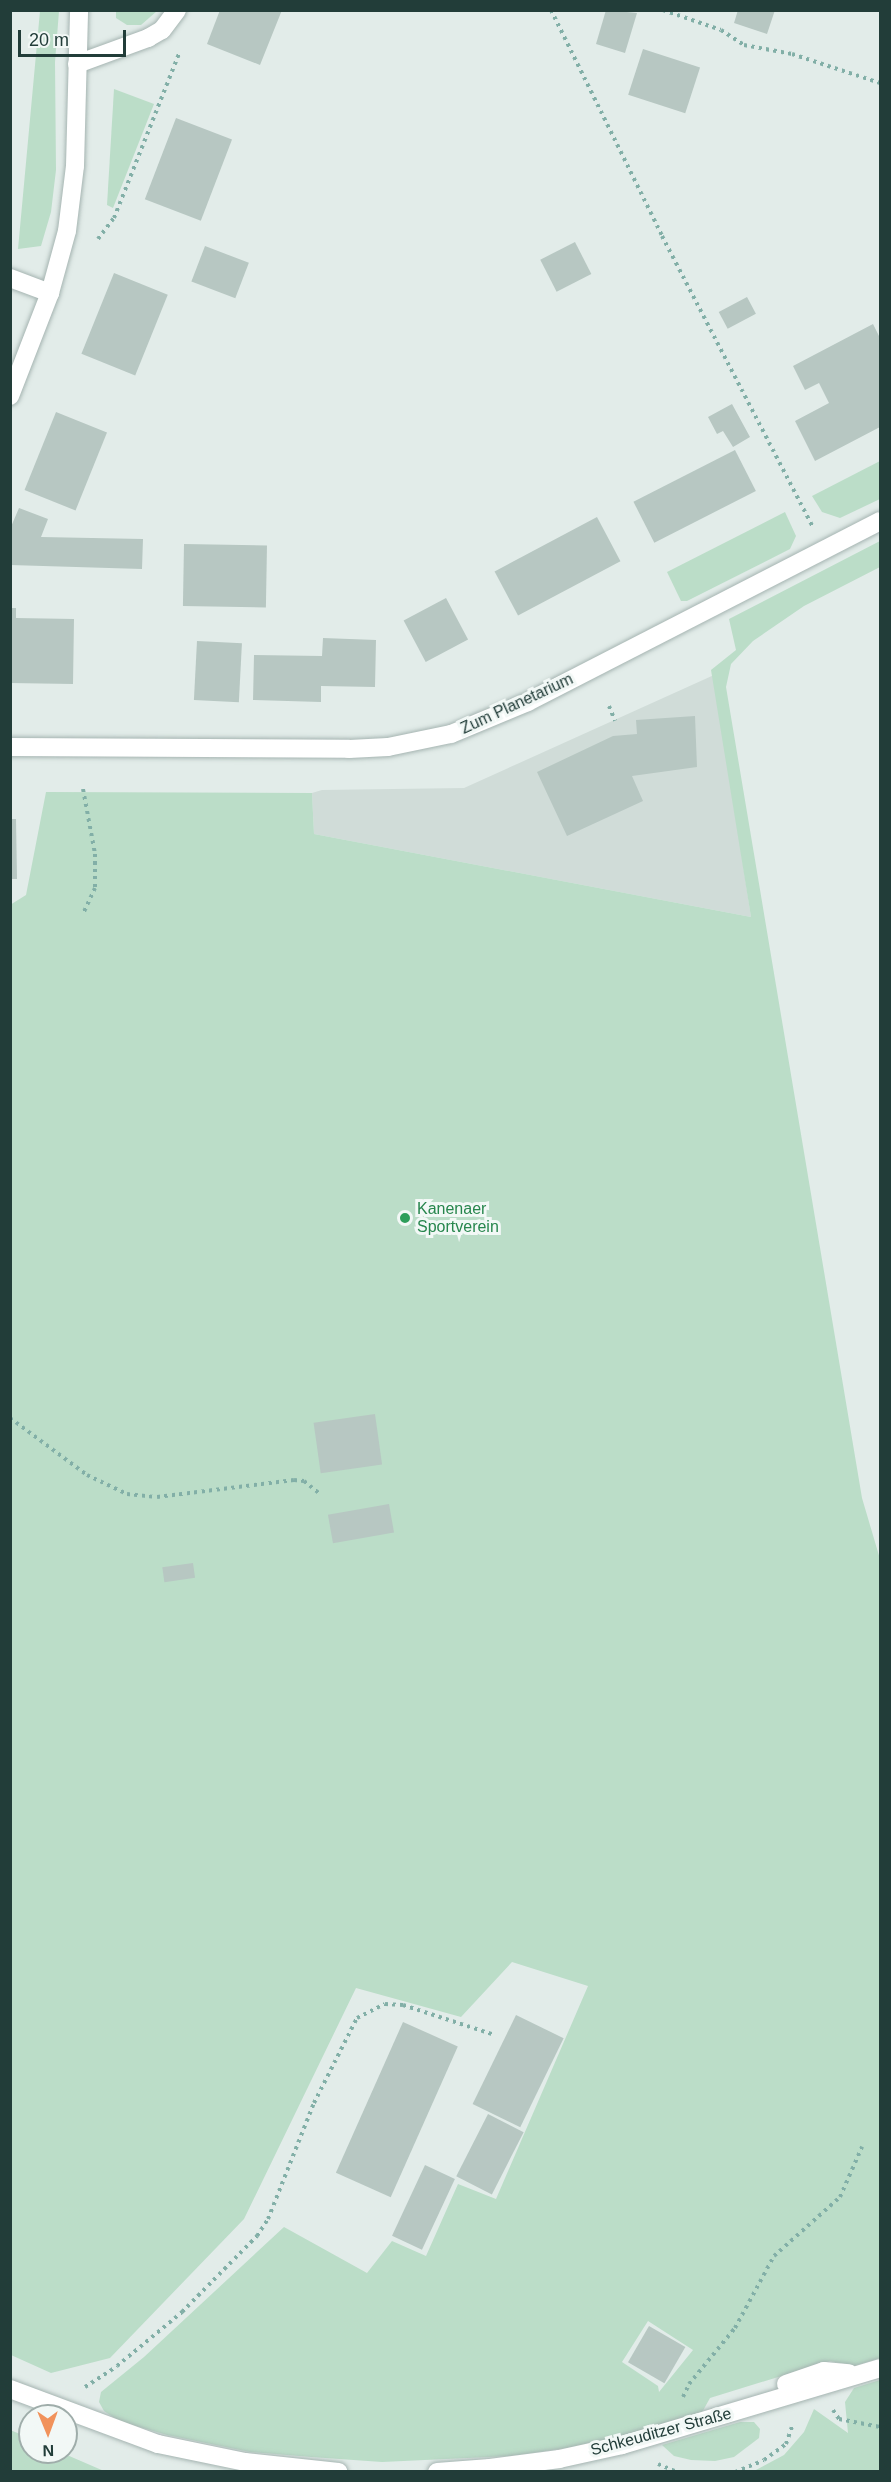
<!DOCTYPE html>
<html>
<head>
<meta charset="utf-8">
<style>
	body { margin:0 }
	#map { position:relative; width:891px; height:2482px; overflow:hidden; background:#e2ece9; font-family:Arial,sans-serif }
	div>[style] { position:absolute }
	.built>* { inset:0; background:#d0dcd8 }
	.green>* { inset:0; background:#bbddc8 }
	.building>* { inset:0; background:#b7c7c2; transform-origin:0 0 }
	.path>* { height:4px; margin-top:-2px; transform-origin:0; background:repeating-linear-gradient(90deg,#82afa7 0 3px,transparent 0 7.5px) }
	.roads { filter:drop-shadow(0 0 2px #a5b4b1) drop-shadow(0 0 2px #a5b4b1) }
	.lane>* { height:18px; margin:-9px; padding:0 9px; transform-origin:9px; border-radius:9px; background:#fff }
	.street>* { height:18px; margin:-9px; padding:0 9px; transform-origin:9px; border-radius:9px; background:#fff }
	.secondary>* { height:18px; margin:-9px; padding:0 9px; transform-origin:9px; border-radius:9px; background:#fff }
	.dots>* { width:16px; height:16px; translate:-50% -50%; box-sizing:border-box; border:3px solid #f2f8f6; border-radius:50% }
	span { translate:-50% -50%; white-space:nowrap; text-align:center; line-height:1.15; -webkit-text-stroke:6px #f2f8f6; paint-order:stroke }
	.street-label { font-size:16px; color:#223d39 }
	.leisure-label { font-size:16px; color:#27864d }
	.left { translate:0 -50%; text-align:left }
	.frame { position:absolute; inset:0; border:12px solid #223d39; pointer-events:none }
	.north { position:absolute; left:18px; top:2404px; width:60px; height:60px; box-sizing:border-box; background:#f2f8f6; border:2px solid #9fadaa; border-radius:50%; rotate:179deg; font-size:16px; font-weight:700; line-height:24px; text-align:center; color:#223d39 }
	.north::after { content:''; display:block; margin:auto; width:21px; height:27px; background:#f1925b; clip-path:polygon(50% 0,100% 100%,50% 72%,0 100%) }
	.scale { position:absolute; left:18px; top:30px; width:108px; height:27px; box-sizing:border-box; border:3px solid #223d39; border-top:0; padding-left:8px; font-size:18px; line-height:21px; white-space:nowrap; color:#223d39; -webkit-text-stroke:4px #f2f8f6; paint-order:stroke }
</style>
</head>
<body>
<div id="map">
	<div class="built">
		<i style="clip-path:polygon(714px 675px,751px 917px,314px 834px,312px 793px,322px 790px,464px 788px)"></i>
	</div>
	<div class="green">
		<i style="clip-path:polygon(40px 11px,59px 11px,55px 62px,56px 170px,51px 212px,41px 246px,18px 249px)"></i>
		<i style="clip-path:polygon(116px 11px,116px 10px,157px 11px,141px 25px,127px 25px,116px 18px)"></i>
		<i style="clip-path:polygon(114px 89px,154px 104px,113px 208px,107px 205px)"></i>
		<i style="clip-path:polygon(880px 461px,880px 499px,840px 518px,822px 512px,812px 496px)"></i>
		<i style="clip-path:polygon(785px 512px,796px 536px,790px 549px,687px 601px,681px 601px,667px 572px)"></i>
		<i style="clip-path:polygon(evenodd,880px 541px,880px 567px,804px 606px,753px 641px,731px 664px,726px 687px,862px 1498px,880px 1559px,880px 2358px,854px 2366px,830px 2361px,710px 2398px,700px 2416px,601px 2443px,511px 2456px,382px 2462px,311px 2457px,250px 2452px,167px 2435px,119px 2421px,104px 2411px,99px 2402px,101px 2392px,144px 2357px,284px 2227px,367px 2273px,392px 2241px,426px 2256px,458px 2184px,496px 2199px,588px 1986px,512px 1962px,461px 2017px,356px 1988px,244px 2219px,110px 2358px,51px 2373px,11px 2355px,10px 905px,26px 895px,46px 792px,312px 793px,314px 834px,751px 917px,711px 670px,736px 650px,729px 619px,880px 541px,648px 2321px,693px 2350px,659px 2392px,658px 2386px,622px 2362px,648px 2321px)"></i>
		<i style="clip-path:polygon(880px 2380px,880px 2471px,754px 2471px,784px 2455px,804px 2432px,814px 2409px,848px 2433px,845px 2402px,854px 2388px)"></i>
		<i style="clip-path:polygon(740px 2422px,754px 2422px,760px 2429px,759px 2438px,734px 2457px,715px 2461px,691px 2460px,674px 2456px,662px 2445px)"></i>
		<i style="clip-path:polygon(10px 2430px,30px 2438px,30px 2452px,60px 2452px,104px 2471px,11px 2471px)"></i>
	</div>
	<div class="building">
		<i style="clip-path:polygon(220px 10px,282px 10px,260px 65px,207px 44px)"></i>
		<i style="clip-path:polygon(606px 10px,637px 13px,625px 53px,596px 44px)"></i>
		<i style="clip-path:polygon(738px 10px,775px 10px,767px 34px,734px 23px)"></i>
		<i style="left:643px;top:49px;width:60px;height:48px;rotate:18deg"></i>
		<i style="left:176px;top:118px;width:60px;height:87px;rotate:21deg"></i>
		<i style="left:575px;top:242px;width:36px;height:39px;rotate:63deg"></i>
		<i style="left:205px;top:246px;width:47px;height:38px;rotate:21deg"></i>
		<i style="left:114px;top:273px;width:58px;height:87px;rotate:22deg"></i>
		<i style="left:747px;top:297px;width:19px;height:32px;rotate:62deg"></i>
		<i style="clip-path:polygon(873px 324px,880px 338px,880px 427px,815px 461px,795px 421px,829px 403px,819px 383px,805px 390px,793px 366px)"></i>
		<i style="clip-path:polygon(732px 404px,750px 437px,733px 447px,723px 431px,717px 434px,708px 417px)"></i>
		<i style="left:56px;top:412px;width:55px;height:84px;rotate:22deg"></i>
		<i style="left:735px;top:450px;width:46px;height:114px;rotate:63deg"></i>
		<i style="clip-path:polygon(19px 508px,48px 519px,41px 537px,143px 539px,142px 569px,10px 565px,10px 529px)"></i>
		<i style="left:597px;top:517px;width:50px;height:116px;rotate:62deg"></i>
		<i style="left:184px;top:544px;width:83px;height:62px;rotate:1deg"></i>
		<i style="left:446px;top:598px;width:47px;height:48px;rotate:62deg"></i>
		<i style="clip-path:polygon(10px 608px,16px 608px,16px 618px,74px 619px,73px 684px,10px 683px)"></i>
		<i style="clip-path:polygon(323px 638px,376px 640px,375px 687px,321px 686px,321px 702px,253px 700px,254px 655px,322px 656px)"></i>
		<i style="left:197px;top:641px;width:45px;height:59px;rotate:3deg"></i>
		<i style="clip-path:polygon(695px 716px,697px 767px,632px 776px,643px 801px,567px 836px,537px 772px,613px 736px,637px 734px,636px 720px)"></i>
		<i style="clip-path:polygon(10px 819px,16px 819px,17px 879px,10px 879px)"></i>
		<i style="left:375px;top:1414px;width:51px;height:62px;rotate:82deg"></i>
		<i style="left:389px;top:1504px;width:29px;height:62px;rotate:80deg"></i>
		<i style="left:193px;top:1563px;width:15px;height:31px;rotate:82deg"></i>
		<i style="left:516px;top:2015px;width:53px;height:99px;rotate:26deg"></i>
		<i style="left:403px;top:2022px;width:60px;height:165px;rotate:24deg"></i>
		<i style="left:488px;top:2114px;width:40px;height:70px;rotate:27deg"></i>
		<i style="left:425px;top:2165px;width:33px;height:78px;rotate:25deg"></i>
		<i style="left:649px;top:2326px;width:42px;height:42px;rotate:30deg"></i>
	</div>
	<div class="path">
		<i style="left:551px;top:10px;width:252px;rotate:63.8deg"></i>
		<i style="left:662px;top:236px;width:326px;rotate:62.6deg"></i>
		<i style="left:663px;top:10px;width:61px;rotate:19deg"></i>
		<i style="left:721px;top:30px;width:27px;rotate:33deg"></i>
		<i style="left:744px;top:45px;width:49px;rotate:10.6deg"></i>
		<i style="left:792px;top:54px;width:93px;rotate:18.2deg"></i>
		<i style="left:98px;top:239px;width:26px;rotate:-53deg"></i>
		<i style="left:114px;top:218px;width:176px;rotate:-68.4deg"></i>
		<i style="left:609px;top:706px;width:16px;rotate:68deg"></i>
		<i style="left:83px;top:789px;width:66px;rotate:79.5deg"></i>
		<i style="left:95px;top:854px;width:34px;rotate:90deg"></i>
		<i style="left:95px;top:888px;width:26px;rotate:115deg"></i>
		<i style="left:10px;top:1418px;width:96px;rotate:36.5deg"></i>
		<i style="left:87px;top:1475px;width:44px;rotate:25.4deg"></i>
		<i style="left:127px;top:1494px;width:30px;rotate:6deg"></i>
		<i style="left:157px;top:1497px;width:138px;rotate:-7.1deg"></i>
		<i style="left:294px;top:1480px;width:10px;rotate:6deg"></i>
		<i style="left:304px;top:1481px;width:21px;rotate:39deg"></i>
		<i style="left:85px;top:2387px;width:38px;rotate:-33deg"></i>
		<i style="left:117px;top:2366px;width:85px;rotate:-39.7deg"></i>
		<i style="left:182px;top:2312px;width:107px;rotate:-45.4deg"></i>
		<i style="left:257px;top:2236px;width:20px;rotate:-57deg"></i>
		<i style="left:268px;top:2219px;width:125px;rotate:-68.4deg"></i>
		<i style="left:314px;top:2103px;width:95px;rotate:-63.2deg"></i>
		<i style="left:357px;top:2018px;width:31px;rotate:-27deg"></i>
		<i style="left:385px;top:2004px;width:18px;rotate:3deg"></i>
		<i style="left:403px;top:2005px;width:97px;rotate:18.1deg"></i>
		<i style="left:683px;top:2397px;width:14px;rotate:-65deg"></i>
		<i style="left:689px;top:2384px;width:72px;rotate:-50.6deg"></i>
		<i style="left:735px;top:2328px;width:82px;rotate:-61.6deg"></i>
		<i style="left:774px;top:2256px;width:89px;rotate:-41.8deg"></i>
		<i style="left:840px;top:2197px;width:55px;rotate:-66.3deg"></i>
		<i style="left:833px;top:2410px;width:11px;rotate:56deg"></i>
		<i style="left:839px;top:2419px;width:42px;rotate:11deg"></i>
		<i style="left:658px;top:2464px;width:21px;rotate:23deg"></i>
		<i style="left:735px;top:2472px;width:31px;rotate:-22deg"></i>
		<i style="left:764px;top:2460px;width:27px;rotate:-36deg"></i>
		<i style="left:786px;top:2444px;width:21px;rotate:-71deg"></i>
	</div>
	<div class="roads">
		<div class="lane">
			<i style="left:10px;top:278px;width:43px;rotate:20.6deg"></i>
			<i style="left:786px;top:2384px;width:40px;rotate:-18.9deg"></i>
			<i style="left:824px;top:2371px;width:25px;rotate:5deg"></i>
			<i style="left:10px;top:2389px;width:158px;rotate:20.4deg"></i>
			<i style="left:158px;top:2444px;width:89px;rotate:11.7deg"></i>
			<i style="left:245px;top:2462px;width:94px;rotate:6.1deg"></i>
			<i style="left:437px;top:2472px;width:53px;rotate:-4.3deg"></i>
			<i style="left:490px;top:2468px;width:70px;rotate:-7.4deg"></i>
			<i style="left:559px;top:2459px;width:65px;rotate:-12.5deg"></i>
			<i style="left:622px;top:2445px;width:269px;rotate:-16.6deg"></i>
		</div>
		<div class="street">
			<i style="left:77px;top:64px;width:76px;rotate:-20.1deg"></i>
			<i style="left:148px;top:38px;width:16px;rotate:-30deg"></i>
			<i style="left:162px;top:30px;width:25px;rotate:-53deg"></i>
		</div>
		<div class="secondary">
			<i style="left:10px;top:396px;width:110px;rotate:-68.8deg"></i>
			<i style="left:50px;top:293px;width:64px;rotate:-74.7deg"></i>
			<i style="left:67px;top:231px;width:65px;rotate:-83deg"></i>
			<i style="left:75px;top:166px;width:156px;rotate:-88.5deg"></i>
			<i style="left:10px;top:747px;width:339px;rotate:0.3deg"></i>
			<i style="left:349px;top:749px;width:39px;rotate:-3deg"></i>
			<i style="left:388px;top:747px;width:64px;rotate:-11.7deg"></i>
			<i style="left:451px;top:734px;width:83px;rotate:-22.6deg"></i>
			<i style="left:528px;top:702px;width:396px;rotate:-27.2deg"></i>
		</div>
	</div>
	<div class="dots">
		<i style="left:405px;top:1218px;background:#2e9e5b"></i>
	</div>
	<div class="street-label">
		<span style="left:517px;top:704px;rotate:-25deg">Zum Planetarium</span>
		<span style="left:661px;top:2432px;rotate:-15deg">Schkeuditzer Straße</span>
	</div>
	<div class="leisure-label">
		<span class="left" style="left:417px;top:1218px">Kanenaer<br>Sportverein</span>
	</div>
	<div class="frame"></div>
	<div class="north">N</div>
	<div class="scale">20 m</div>
</div>
</body>
</html>
